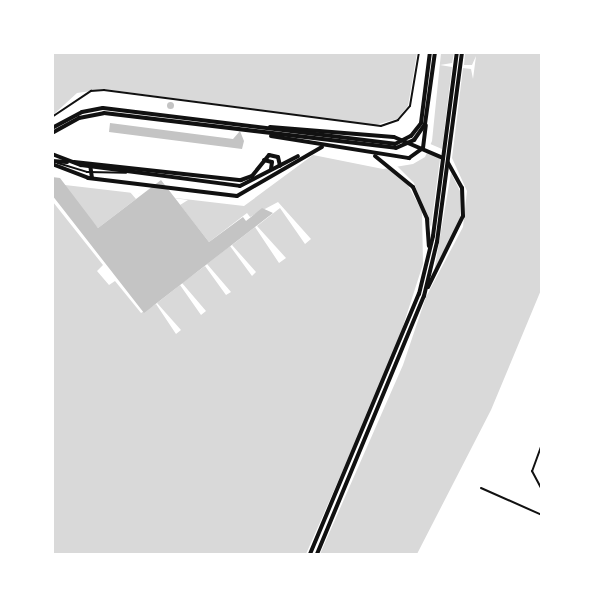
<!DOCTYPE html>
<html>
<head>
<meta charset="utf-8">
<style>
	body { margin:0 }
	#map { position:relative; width:594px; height:607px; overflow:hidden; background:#fff; font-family:"PT Serif",serif }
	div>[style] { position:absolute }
	.water>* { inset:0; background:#d9d9d9 }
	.pier>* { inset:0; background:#fff }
	.building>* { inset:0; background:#c4c4c4 }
	.round { border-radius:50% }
	.path>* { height:1.5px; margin:-0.75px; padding:0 0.75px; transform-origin:0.75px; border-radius:0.75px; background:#111 }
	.service>* { height:1.5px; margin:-0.75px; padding:0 0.75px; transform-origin:0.75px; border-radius:0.75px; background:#111 }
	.minor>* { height:2px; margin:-1px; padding:0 1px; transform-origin:1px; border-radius:1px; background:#111 }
	.primary>* { height:4px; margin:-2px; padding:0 2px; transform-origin:2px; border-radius:2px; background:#111 }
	span { translate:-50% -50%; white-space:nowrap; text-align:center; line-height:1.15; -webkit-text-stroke:6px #fff; paint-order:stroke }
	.frame { position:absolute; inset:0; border:54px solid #fff; pointer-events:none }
</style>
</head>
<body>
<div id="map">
	<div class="water">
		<i style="clip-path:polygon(53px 53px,417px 53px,408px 106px,397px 119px,375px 125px,104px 89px,77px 93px,53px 115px)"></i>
		<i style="clip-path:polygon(441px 53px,541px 53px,541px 290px,491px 410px,417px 554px,53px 554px,52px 177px,65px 185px,244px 206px,313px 155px,383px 169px,413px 164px,425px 157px,432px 141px)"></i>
	</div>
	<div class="pier">
		<i style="clip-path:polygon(evenodd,454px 53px,465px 53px,464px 65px,472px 65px,476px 56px,473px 79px,471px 69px,463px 68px,452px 158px,467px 191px,463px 227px,426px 297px,403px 365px,320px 554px,306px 554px,394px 354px,423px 264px,422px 211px,404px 178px,386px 165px,394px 163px,414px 183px,431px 227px,440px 159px,426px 149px,428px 143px,442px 149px,452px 67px,440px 65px,452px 63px,454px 53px,451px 173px,461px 193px,460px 218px,434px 272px,451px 173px)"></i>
		<i style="clip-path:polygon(53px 177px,98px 228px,136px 199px,130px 192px,188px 200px,180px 205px,209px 242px,247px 213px,250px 217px,278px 202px,311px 239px,305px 244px,280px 208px,257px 226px,286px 258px,279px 263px,255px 227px,232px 245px,256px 272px,252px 276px,230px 246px,207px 264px,231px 292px,226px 295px,205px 266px,182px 283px,206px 311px,201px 315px,180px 285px,157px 303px,181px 330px,176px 334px,156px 304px,141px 313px,115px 281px,109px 285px,97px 271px,103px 265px,53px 202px)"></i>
	</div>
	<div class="building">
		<i class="round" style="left:166.5px;top:101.5px;width:7px;height:7px"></i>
		<i style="clip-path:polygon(110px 123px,233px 139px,240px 131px,244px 141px,242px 149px,109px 132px)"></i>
		<i style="clip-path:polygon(52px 177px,60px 178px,98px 228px,161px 180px,209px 242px,243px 217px,246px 221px,262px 208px,273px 213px,144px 313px,52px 195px)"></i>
	</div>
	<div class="path">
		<i style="left:52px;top:117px;width:47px;rotate:-33.7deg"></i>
		<i style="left:91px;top:91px;width:13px;rotate:-4deg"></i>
		<i style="left:104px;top:90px;width:279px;rotate:7.4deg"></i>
		<i style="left:381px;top:126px;width:18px;rotate:-19deg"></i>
		<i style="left:398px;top:120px;width:18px;rotate:-49deg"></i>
		<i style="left:410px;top:106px;width:55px;rotate:-80.5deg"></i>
	</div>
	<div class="service">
		<i style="left:58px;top:163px;width:30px;rotate:17deg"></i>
		<i style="left:87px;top:172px;width:39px;rotate:1deg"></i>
	</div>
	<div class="minor">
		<i style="left:542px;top:444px;width:29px;rotate:110deg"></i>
		<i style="left:532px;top:471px;width:21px;rotate:62deg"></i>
		<i style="left:481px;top:488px;width:67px;rotate:23.9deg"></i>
	</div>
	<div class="primary">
		<i style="left:270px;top:127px;width:124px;rotate:4.6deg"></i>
		<i style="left:394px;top:137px;width:53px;rotate:23.2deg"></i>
		<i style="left:52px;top:128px;width:34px;rotate:-28deg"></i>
		<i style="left:82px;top:112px;width:21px;rotate:-11deg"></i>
		<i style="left:103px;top:108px;width:294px;rotate:7deg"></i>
		<i style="left:395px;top:144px;width:18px;rotate:-27deg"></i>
		<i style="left:411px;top:136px;width:16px;rotate:-52deg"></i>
		<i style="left:421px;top:123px;width:72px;rotate:-82.8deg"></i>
		<i style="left:52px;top:133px;width:31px;rotate:-29deg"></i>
		<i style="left:79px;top:118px;width:25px;rotate:-11deg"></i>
		<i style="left:104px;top:113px;width:294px;rotate:6.8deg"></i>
		<i style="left:396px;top:148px;width:20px;rotate:-24deg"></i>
		<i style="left:414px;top:140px;width:19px;rotate:-55deg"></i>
		<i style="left:425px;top:124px;width:73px;rotate:-82.1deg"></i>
		<i style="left:271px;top:136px;width:140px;rotate:9.1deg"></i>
		<i style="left:409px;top:158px;width:17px;rotate:-36deg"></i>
		<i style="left:423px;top:148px;width:23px;rotate:-83deg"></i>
		<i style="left:52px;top:154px;width:31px;rotate:21deg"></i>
		<i style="left:81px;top:165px;width:160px;rotate:7.5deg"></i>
		<i style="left:240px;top:186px;width:65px;rotate:-27.3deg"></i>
		<i style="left:375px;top:156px;width:49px;rotate:39.2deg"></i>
		<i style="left:413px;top:187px;width:35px;rotate:66deg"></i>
		<i style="left:427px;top:219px;width:27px;rotate:86deg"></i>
		<i style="left:264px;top:160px;width:8px;rotate:14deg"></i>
		<i style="left:272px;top:162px;width:7px;rotate:98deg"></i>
		<i style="left:52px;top:161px;width:15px;rotate:4deg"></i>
		<i style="left:74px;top:162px;width:168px;rotate:6.2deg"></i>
		<i style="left:241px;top:180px;width:12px;rotate:-20deg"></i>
		<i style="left:252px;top:176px;width:27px;rotate:-51deg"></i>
		<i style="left:269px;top:155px;width:9px;rotate:13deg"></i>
		<i style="left:278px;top:157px;width:9px;rotate:77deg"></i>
		<i style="left:52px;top:164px;width:39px;rotate:21deg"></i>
		<i style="left:88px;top:178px;width:150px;rotate:6.9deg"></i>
		<i style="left:237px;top:196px;width:98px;rotate:-30deg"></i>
		<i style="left:90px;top:164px;width:14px;rotate:82deg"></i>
		<i style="left:428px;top:287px;width:79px;rotate:-63.8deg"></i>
		<i style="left:463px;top:216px;width:28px;rotate:-92deg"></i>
		<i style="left:462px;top:188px;width:29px;rotate:-119deg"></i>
		<i style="left:310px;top:554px;width:282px;rotate:-67.3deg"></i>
		<i style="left:419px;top:294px;width:60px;rotate:-76.4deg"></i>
		<i style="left:433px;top:236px;width:186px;rotate:-82.6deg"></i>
		<i style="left:317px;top:554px;width:279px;rotate:-67.5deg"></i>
		<i style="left:424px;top:296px;width:56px;rotate:-76.5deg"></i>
		<i style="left:437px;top:242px;width:192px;rotate:-82.5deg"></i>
	</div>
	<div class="frame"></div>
</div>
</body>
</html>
